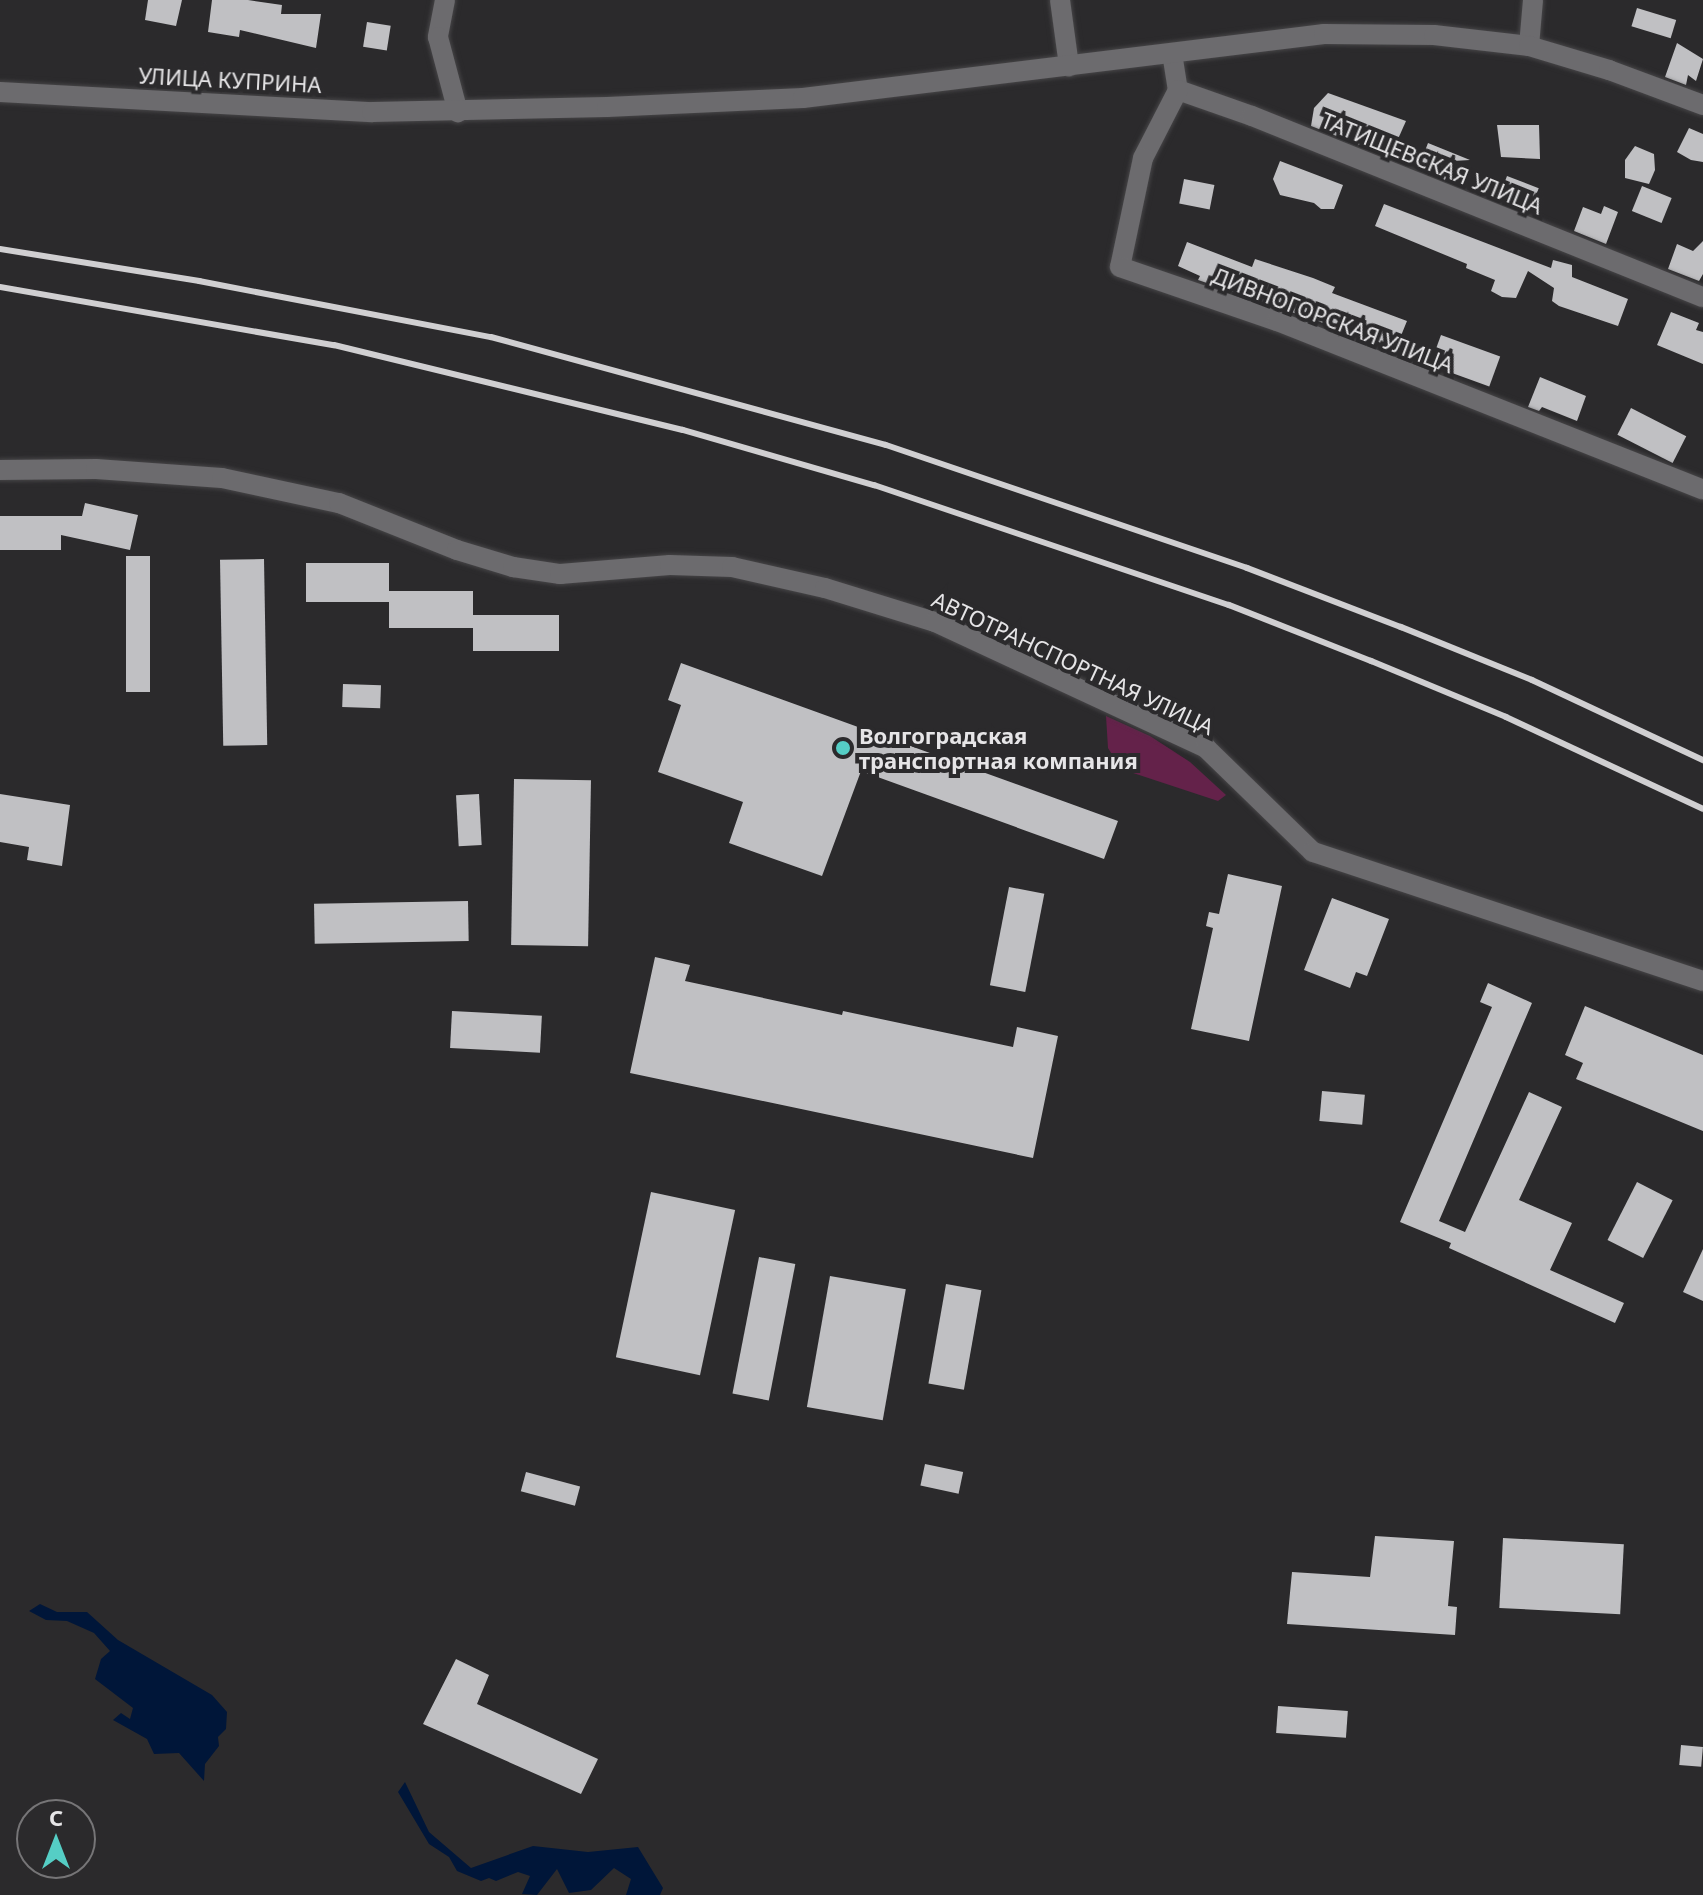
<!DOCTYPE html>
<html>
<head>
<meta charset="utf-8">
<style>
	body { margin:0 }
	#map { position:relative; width:1703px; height:1895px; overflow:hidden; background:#2b2a2c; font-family:"Noto Sans",sans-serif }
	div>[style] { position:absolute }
	.green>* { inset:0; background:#64224a }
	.water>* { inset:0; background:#001639 }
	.building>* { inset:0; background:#c0c0c3; transform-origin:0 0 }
	.roads { filter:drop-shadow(0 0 2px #464547) drop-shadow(0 0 2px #464547) }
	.minor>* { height:20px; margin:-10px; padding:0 10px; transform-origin:10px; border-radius:10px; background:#6c6b6e }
	.rail>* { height:6px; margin:-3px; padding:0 3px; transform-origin:3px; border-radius:3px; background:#d0cfd1 }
	.dots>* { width:22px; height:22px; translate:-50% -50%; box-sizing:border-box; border:4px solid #2b2a2c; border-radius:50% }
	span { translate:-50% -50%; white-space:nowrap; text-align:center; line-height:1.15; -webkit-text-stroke:8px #2b2a2c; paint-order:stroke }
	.street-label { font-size:22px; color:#e6e5e7 }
	.poi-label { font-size:22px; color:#e6e5e7; font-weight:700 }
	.left { translate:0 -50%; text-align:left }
	.north { position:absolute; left:16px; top:1799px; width:80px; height:80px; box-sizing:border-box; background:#2b2a2c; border:2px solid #767577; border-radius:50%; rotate:0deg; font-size:22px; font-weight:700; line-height:32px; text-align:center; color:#e6e5e7 }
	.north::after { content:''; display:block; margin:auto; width:28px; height:36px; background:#55cec5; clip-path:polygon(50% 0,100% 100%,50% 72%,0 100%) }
</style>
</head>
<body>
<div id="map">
	<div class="green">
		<i style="clip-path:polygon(1106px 716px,1150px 736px,1190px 762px,1226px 795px,1218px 801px,1121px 769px,1108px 748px)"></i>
	</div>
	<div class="water">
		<i style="clip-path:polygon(40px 1604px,57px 1612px,87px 1612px,118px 1640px,212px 1695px,227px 1712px,226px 1729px,218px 1737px,219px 1746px,205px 1764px,204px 1781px,179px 1753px,154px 1754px,147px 1739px,113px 1720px,121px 1713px,130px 1719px,133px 1708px,95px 1679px,101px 1659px,110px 1651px,94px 1633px,67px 1621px,46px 1620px,29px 1611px)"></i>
		<i style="clip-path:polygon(405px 1782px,429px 1832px,471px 1868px,533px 1846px,588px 1852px,638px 1847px,663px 1888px,660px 1895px,626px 1895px,631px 1879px,614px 1868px,591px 1890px,569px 1893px,557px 1869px,537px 1895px,522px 1894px,530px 1876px,518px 1872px,496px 1881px,489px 1878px,481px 1881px,457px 1871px,449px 1857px,429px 1844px,398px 1792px)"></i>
	</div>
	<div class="building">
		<i style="clip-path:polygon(148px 0,182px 0,176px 26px,145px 20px)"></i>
		<i style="clip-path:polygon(212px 0,248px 0,282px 5px,281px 14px,321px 14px,316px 48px,240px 30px,239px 37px,208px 32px)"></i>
		<i style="left:1637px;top:8px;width:41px;height:19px;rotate:17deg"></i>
		<i style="left:367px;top:22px;width:24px;height:25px;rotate:9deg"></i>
		<i style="clip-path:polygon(1677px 43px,1703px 59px,1696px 81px,1688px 75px,1686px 85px,1665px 77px)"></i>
		<i style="clip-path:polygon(1328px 93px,1406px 121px,1390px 157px,1311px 126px,1314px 108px)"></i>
		<i style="clip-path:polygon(1497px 125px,1539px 125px,1540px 159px,1501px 157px)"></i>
		<i style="clip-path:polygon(1689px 128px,1703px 134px,1703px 162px,1691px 160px,1677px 152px)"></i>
		<i style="clip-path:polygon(1428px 143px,1470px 160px,1453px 161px,1445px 180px,1418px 169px)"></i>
		<i style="clip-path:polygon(1635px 146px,1654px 154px,1655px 170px,1649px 184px,1625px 178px,1625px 160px)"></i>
		<i style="clip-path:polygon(1280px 161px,1343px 185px,1334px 209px,1321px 209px,1314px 203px,1280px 195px,1273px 179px)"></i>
		<i style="left:1507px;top:176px;width:34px;height:24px;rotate:21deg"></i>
		<i style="left:1184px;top:179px;width:31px;height:25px;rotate:11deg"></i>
		<i style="left:1642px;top:186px;width:32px;height:27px;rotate:22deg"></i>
		<i style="clip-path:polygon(1384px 204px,1551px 268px,1553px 260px,1572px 265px,1572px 277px,1628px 299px,1618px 326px,1559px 306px,1552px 301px,1554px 288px,1528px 271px,1516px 298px,1502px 297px,1491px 291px,1495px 280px,1466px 268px,1467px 264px,1375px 226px)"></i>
		<i style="clip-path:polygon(1604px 206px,1618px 212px,1606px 244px,1574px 231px,1583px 207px,1601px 214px)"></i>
		<i style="clip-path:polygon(1703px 241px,1703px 274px,1699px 281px,1668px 269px,1677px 244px,1693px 251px)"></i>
		<i style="clip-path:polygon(1187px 242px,1252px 267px,1255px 259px,1313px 278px,1335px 287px,1332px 293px,1407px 321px,1396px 348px,1198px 280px,1200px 276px,1178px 266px)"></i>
		<i style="clip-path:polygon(1671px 312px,1699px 323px,1696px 330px,1703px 332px,1703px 364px,1657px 345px)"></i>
		<i style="left:1441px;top:335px;width:63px;height:32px;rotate:20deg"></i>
		<i style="clip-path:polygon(1540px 377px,1586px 396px,1577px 421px,1542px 407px,1539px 411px,1528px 407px)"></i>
		<i style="left:1631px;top:408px;width:62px;height:30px;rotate:27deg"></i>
		<i style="clip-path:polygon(85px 503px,138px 515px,130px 550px,61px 535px,61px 550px,0 550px,0 516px,82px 516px)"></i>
		<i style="left:126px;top:556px;width:24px;height:136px"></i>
		<i style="left:264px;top:559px;width:186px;height:44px;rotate:89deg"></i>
		<i style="clip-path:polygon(306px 563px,389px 563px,389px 591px,473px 591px,473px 615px,559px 615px,559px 651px,473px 651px,473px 628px,389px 628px,389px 602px,306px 602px)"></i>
		<i style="clip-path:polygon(681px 663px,1118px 821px,1104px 859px,861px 771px,822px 876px,729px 843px,743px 802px,658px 772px,681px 705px,668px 700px)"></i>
		<i style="left:343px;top:684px;width:38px;height:23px;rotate:2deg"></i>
		<i style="left:514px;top:779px;width:77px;height:166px;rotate:1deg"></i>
		<i style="clip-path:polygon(0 794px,70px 805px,62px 866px,27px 860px,29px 847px,0 842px)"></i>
		<i style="left:479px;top:794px;width:51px;height:23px;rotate:87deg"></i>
		<i style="clip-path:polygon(1228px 874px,1282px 886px,1249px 1041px,1191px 1029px,1213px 928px,1206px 926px,1209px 912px,1219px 914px)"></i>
		<i style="left:1009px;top:887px;width:36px;height:100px;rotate:11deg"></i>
		<i style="clip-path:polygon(1332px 898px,1389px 919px,1367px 976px,1356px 972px,1350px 988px,1304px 970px)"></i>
		<i style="left:468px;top:901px;width:40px;height:154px;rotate:89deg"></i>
		<i style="clip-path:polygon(655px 957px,690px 965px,685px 981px,842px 1015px,843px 1011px,1013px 1047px,1017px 1027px,1058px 1036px,1033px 1158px,630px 1073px)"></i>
		<i style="clip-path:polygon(1488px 983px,1532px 1003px,1439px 1221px,1465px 1232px,1529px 1092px,1562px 1107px,1519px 1200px,1572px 1223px,1550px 1270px,1624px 1303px,1615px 1323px,1449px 1248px,1451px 1243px,1400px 1222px,1492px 1007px,1480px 1002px)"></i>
		<i style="clip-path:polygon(1585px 1006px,1703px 1055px,1703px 1131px,1576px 1079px,1583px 1063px,1565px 1055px)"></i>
		<i style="left:452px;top:1011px;width:90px;height:37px;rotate:3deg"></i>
		<i style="left:1322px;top:1091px;width:43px;height:30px;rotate:5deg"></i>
		<i style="left:1637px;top:1182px;width:40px;height:65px;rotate:27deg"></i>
		<i style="left:651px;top:1192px;width:86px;height:169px;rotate:12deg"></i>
		<i style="clip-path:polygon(1703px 1249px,1703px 1301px,1683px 1292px)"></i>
		<i style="left:759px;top:1257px;width:37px;height:139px;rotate:11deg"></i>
		<i style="left:830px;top:1276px;width:77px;height:133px;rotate:10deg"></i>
		<i style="left:946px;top:1284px;width:36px;height:101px;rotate:10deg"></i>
		<i style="left:925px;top:1464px;width:39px;height:22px;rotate:12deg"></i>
		<i style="left:526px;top:1472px;width:56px;height:20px;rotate:15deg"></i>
		<i style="clip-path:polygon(1375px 1536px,1454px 1541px,1448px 1606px,1457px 1607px,1455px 1635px,1287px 1624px,1292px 1572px,1370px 1577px)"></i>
		<i style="left:1503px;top:1538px;width:121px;height:70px;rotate:3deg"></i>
		<i style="clip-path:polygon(456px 1659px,489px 1675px,477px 1704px,598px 1759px,581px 1794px,423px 1724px)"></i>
		<i style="left:1278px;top:1706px;width:70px;height:27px;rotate:4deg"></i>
		<i style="left:1681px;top:1745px;width:22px;height:20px;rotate:5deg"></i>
	</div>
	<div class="roads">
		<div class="minor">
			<i style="left:445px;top:0;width:38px;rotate:101deg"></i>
			<i style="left:438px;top:37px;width:78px;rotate:75.1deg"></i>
			<i style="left:1060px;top:0;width:67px;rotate:82.2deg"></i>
			<i style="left:1529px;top:46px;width:46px;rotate:-85deg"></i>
			<i style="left:1172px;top:53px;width:37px;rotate:81deg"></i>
			<i style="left:1178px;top:90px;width:78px;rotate:19.4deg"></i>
			<i style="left:1252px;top:116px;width:486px;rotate:21.9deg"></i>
			<i style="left:1178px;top:90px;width:76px;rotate:117.2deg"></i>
			<i style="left:1143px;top:158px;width:111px;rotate:101.9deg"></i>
			<i style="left:1120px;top:267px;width:166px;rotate:19deg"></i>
			<i style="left:1277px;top:321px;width:458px;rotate:21.6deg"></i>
			<i style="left:0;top:92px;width:373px;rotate:3.1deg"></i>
			<i style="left:372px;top:112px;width:235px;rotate:-1.2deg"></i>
			<i style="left:607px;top:107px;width:196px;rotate:-2.6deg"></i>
			<i style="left:803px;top:98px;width:525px;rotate:-7deg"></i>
			<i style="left:1324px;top:34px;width:110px;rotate:0.5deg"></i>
			<i style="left:1434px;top:35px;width:96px;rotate:6.6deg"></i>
			<i style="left:1529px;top:46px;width:84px;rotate:16.7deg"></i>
			<i style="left:1609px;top:70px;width:100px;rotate:20.4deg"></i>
			<i style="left:0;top:470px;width:96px;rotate:-0.6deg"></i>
			<i style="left:96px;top:469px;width:126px;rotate:4.1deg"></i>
			<i style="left:222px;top:478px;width:120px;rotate:12.1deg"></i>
			<i style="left:339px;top:503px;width:127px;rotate:21.7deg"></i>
			<i style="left:457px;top:550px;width:59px;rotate:16.9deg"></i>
			<i style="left:513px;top:567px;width:48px;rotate:8.5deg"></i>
			<i style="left:560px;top:574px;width:110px;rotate:-4.7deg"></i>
			<i style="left:670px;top:565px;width:62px;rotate:1.8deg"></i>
			<i style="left:732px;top:567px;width:95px;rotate:12.7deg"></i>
			<i style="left:825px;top:588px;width:115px;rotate:17.2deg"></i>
			<i style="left:935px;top:622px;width:299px;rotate:24.9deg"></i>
			<i style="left:1206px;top:748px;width:149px;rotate:44.2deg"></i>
			<i style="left:1313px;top:852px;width:411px;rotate:18.3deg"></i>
		</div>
	</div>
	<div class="rail">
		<i style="left:0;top:249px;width:202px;rotate:9.1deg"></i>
		<i style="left:199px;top:281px;width:297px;rotate:10.9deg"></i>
		<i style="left:491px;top:337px;width:409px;rotate:15.3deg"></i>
		<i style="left:886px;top:445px;width:381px;rotate:18.8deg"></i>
		<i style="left:1247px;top:568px;width:165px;rotate:21deg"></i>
		<i style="left:1401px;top:627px;width:141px;rotate:22deg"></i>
		<i style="left:1532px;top:680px;width:189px;rotate:25.1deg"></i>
		<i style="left:0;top:287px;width:339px;rotate:9.9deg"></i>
		<i style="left:334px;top:345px;width:359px;rotate:13.7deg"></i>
		<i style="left:683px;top:430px;width:199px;rotate:16.1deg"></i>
		<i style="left:874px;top:485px;width:375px;rotate:18.7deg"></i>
		<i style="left:1229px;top:605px;width:153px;rotate:21.5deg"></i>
		<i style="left:1371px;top:661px;width:146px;rotate:22.5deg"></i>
		<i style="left:1506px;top:717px;width:217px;rotate:25deg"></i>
	</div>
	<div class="dots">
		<i style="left:843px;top:748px;background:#55cec5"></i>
	</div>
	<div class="street-label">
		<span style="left:230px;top:80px;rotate:3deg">УЛИЦА КУПРИНА</span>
		<span style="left:1432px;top:163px;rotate:22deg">ТАТИЩЕВСКАЯ УЛИЦА</span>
		<span style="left:1333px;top:320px;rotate:21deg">ДИВНОГОРСКАЯ УЛИЦА</span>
		<span style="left:1073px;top:663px;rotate:25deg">АВТОТРАНСПОРТНАЯ УЛИЦА</span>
	</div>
	<div class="poi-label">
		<span class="left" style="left:859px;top:748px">Волгоградская<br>транспортная компания</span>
	</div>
	<div class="north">С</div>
</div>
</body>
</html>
